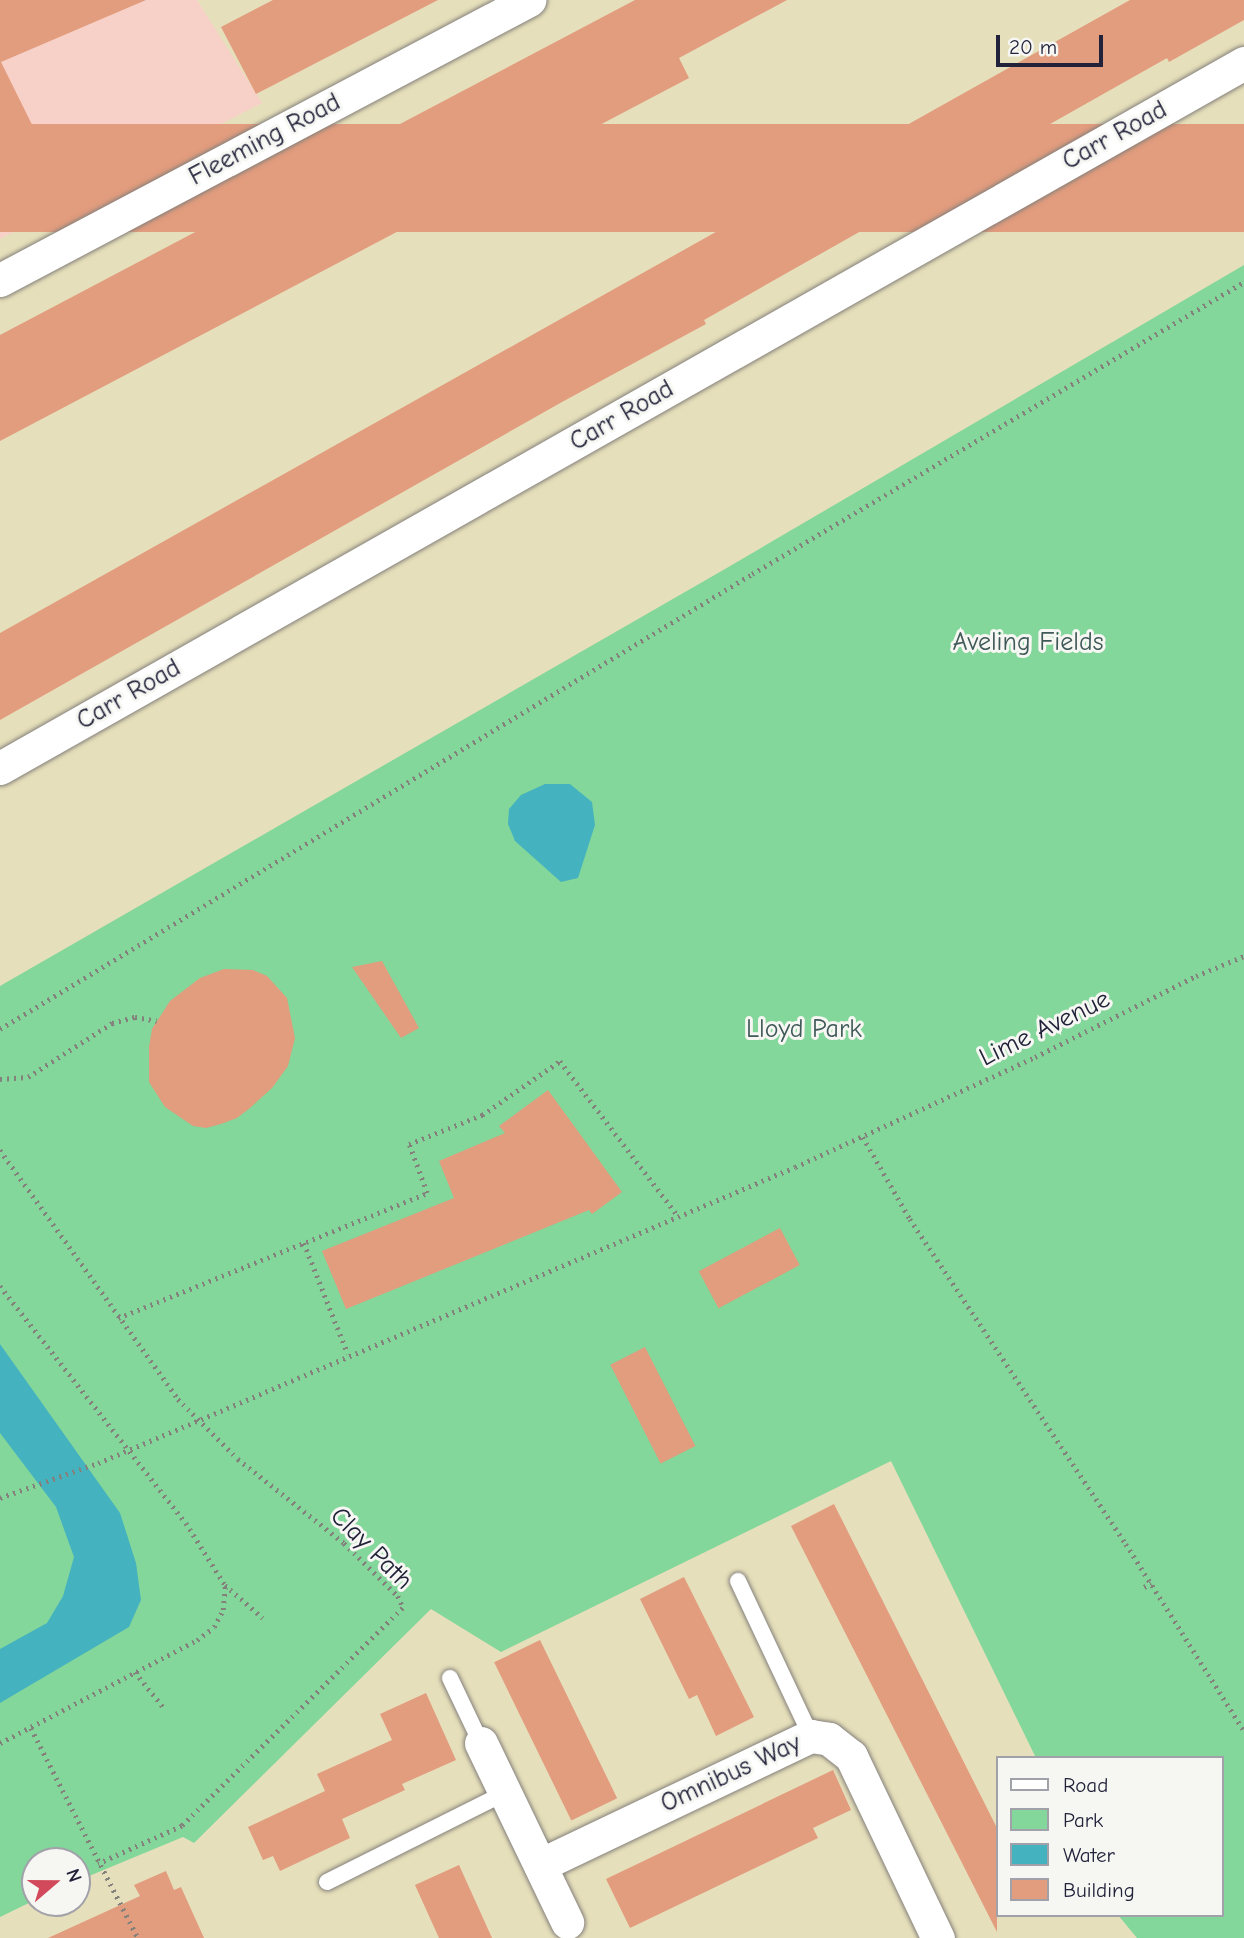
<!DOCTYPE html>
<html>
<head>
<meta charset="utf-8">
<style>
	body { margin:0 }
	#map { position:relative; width:1244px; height:1938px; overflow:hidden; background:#e6dfbb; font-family:"Comic Neue",sans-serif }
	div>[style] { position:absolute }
	.built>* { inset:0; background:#f7d1c7 }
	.green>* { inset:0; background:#83d79a }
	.water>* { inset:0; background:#45b3bf }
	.building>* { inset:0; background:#e29c7e; transform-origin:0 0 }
	.path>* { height:4.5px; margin-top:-2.25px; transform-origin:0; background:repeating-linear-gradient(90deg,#84807b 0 2px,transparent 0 7px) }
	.roads { filter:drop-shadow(0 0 2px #84807b) drop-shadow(0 0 2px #84807b) }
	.service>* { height:16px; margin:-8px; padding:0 8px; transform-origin:8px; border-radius:8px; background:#fff }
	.minor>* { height:33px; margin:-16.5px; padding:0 16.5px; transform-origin:16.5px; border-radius:16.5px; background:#fff }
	span { translate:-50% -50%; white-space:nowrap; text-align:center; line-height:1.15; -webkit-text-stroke:6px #f6f6f2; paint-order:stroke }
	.street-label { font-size:26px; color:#22223b }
	.park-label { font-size:26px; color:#3f5858 }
	.legend { position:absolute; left:996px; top:1756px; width:228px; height:161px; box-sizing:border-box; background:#f6f6f2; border:2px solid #a1a1a9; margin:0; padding:9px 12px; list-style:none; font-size:21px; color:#22223b }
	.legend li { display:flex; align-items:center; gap:14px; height:35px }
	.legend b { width:35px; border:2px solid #a1a1a9 }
	.north { position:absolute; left:21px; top:1847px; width:70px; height:70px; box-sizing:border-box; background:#f6f6f2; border:2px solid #a1a1a9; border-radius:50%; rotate:70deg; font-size:19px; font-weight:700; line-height:28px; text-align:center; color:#22223b }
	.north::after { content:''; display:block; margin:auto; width:24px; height:32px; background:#d1495b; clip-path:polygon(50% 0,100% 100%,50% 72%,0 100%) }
	.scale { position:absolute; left:996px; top:35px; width:107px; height:32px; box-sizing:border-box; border:4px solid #22223b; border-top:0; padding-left:9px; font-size:21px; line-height:24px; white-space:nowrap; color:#22223b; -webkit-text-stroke:5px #f6f6f2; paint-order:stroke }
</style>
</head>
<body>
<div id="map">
	<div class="built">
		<i style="clip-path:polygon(0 0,197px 0,262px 103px,0 239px)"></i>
	</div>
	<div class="green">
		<i style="clip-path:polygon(1244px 265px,1244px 1938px,1137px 1938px,1118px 1915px,1221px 1915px,1221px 1758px,1036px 1758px,891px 1461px,501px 1652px,431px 1609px,194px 1843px,183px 1837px,77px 1881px,77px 1861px,35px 1861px,35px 1900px,0 1917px,0 986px,725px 569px)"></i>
	</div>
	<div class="water">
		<i style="clip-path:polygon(545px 784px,570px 784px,592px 802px,595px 825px,578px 878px,561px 882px,515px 841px,508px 824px,509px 809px,521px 795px)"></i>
		<i style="clip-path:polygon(0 1344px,120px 1513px,136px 1563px,141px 1600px,129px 1627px,0 1703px,0 1649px,47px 1623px,63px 1596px,74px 1557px,56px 1507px,0 1433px)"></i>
	</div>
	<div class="building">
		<i style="clip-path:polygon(0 0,146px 0,1px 62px,47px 155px,92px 132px,110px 171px,0 226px)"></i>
		<i style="clip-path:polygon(273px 0,438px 0,256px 94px,221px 27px)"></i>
		<i style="clip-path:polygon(635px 0,787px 0,679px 58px,689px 78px,0 441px,0 335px)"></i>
		<i style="clip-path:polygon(1130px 0,1244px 0,1244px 20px,1169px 62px,1167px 58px,935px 189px,704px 320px,706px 324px,562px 402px,0 720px,0 633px)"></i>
		<i style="left:1244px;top:124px;width:108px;height:1428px;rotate:90deg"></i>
		<i style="clip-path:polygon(382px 961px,419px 1028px,401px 1038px,352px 967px)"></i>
		<i style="clip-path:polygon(224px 969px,253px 970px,267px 976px,287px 998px,295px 1038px,288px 1066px,272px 1088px,250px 1108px,237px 1118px,221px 1124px,206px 1128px,193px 1126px,165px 1107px,149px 1082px,149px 1047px,152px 1029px,170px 1001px,200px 978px)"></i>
		<i style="clip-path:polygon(548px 1090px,622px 1192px,592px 1214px,589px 1210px,346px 1309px,322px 1251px,454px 1198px,439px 1161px,505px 1133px,499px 1126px)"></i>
		<i style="left:780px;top:1228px;width:42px;height:92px;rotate:62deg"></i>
		<i style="left:645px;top:1347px;width:111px;height:39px;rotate:63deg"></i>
		<i style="clip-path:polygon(834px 1504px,997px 1828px,997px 1932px,791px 1526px)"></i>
		<i style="clip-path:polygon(684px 1577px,754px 1717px,716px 1736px,697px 1695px,689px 1699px,640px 1599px)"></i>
		<i style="left:540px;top:1640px;width:176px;height:51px;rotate:64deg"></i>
		<i style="clip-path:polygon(426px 1693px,456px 1760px,402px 1784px,405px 1790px,342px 1819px,350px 1838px,280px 1871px,273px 1856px,263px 1860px,248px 1827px,325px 1791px,317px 1774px,392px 1740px,380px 1714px)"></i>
		<i style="clip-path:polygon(833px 1770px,851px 1810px,813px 1828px,818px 1838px,630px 1928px,606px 1879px)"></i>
		<i style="clip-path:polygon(459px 1865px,492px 1938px,439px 1938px,415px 1885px)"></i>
		<i style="clip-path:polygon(166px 1871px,174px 1890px,181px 1887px,204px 1938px,48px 1938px,140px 1896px,134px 1885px)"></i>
	</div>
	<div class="path">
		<i style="left:0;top:1029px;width:879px;rotate:-31.18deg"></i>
		<i style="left:752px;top:574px;width:572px;rotate:-30.69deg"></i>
		<i style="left:0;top:1079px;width:28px;rotate:-4deg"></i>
		<i style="left:28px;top:1077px;width:100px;rotate:-32.7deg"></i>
		<i style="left:112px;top:1023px;width:24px;rotate:-15deg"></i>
		<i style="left:135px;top:1017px;width:22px;rotate:10deg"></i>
		<i style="left:863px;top:1137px;width:95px;rotate:60.2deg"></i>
		<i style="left:910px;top:1219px;width:390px;rotate:56.4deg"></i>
		<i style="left:1126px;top:1544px;width:221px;rotate:57.7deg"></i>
		<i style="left:0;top:1150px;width:306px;rotate:54.4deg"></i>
		<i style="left:178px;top:1399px;width:85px;rotate:45deg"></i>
		<i style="left:238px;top:1459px;width:135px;rotate:38.4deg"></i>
		<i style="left:344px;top:1543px;width:76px;rotate:44.5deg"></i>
		<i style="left:398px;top:1596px;width:13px;rotate:67deg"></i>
		<i style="left:403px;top:1608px;width:310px;rotate:135.4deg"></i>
		<i style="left:182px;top:1826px;width:92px;rotate:155.7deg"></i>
		<i style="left:304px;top:1243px;width:119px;rotate:68.4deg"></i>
		<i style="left:0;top:1286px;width:301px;rotate:51.9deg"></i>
		<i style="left:186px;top:1523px;width:73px;rotate:57.8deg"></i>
		<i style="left:225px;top:1585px;width:50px;rotate:41deg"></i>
		<i style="left:118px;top:1318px;width:333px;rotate:-22deg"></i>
		<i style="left:427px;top:1193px;width:52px;rotate:-110.2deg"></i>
		<i style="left:409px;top:1144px;width:79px;rotate:-21.7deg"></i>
		<i style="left:482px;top:1115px;width:95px;rotate:-34.7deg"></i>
		<i style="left:560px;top:1061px;width:195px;rotate:52.7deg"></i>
		<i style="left:0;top:1498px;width:104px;rotate:-19.7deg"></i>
		<i style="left:98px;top:1463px;width:757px;rotate:-23.01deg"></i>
		<i style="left:795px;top:1167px;width:264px;rotate:-24.6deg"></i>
		<i style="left:1035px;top:1057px;width:180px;rotate:-26.7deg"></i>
		<i style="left:1196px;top:976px;width:52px;rotate:-22.6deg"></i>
		<i style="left:1144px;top:1587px;width:8px;rotate:-30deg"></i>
		<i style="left:135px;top:1672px;width:46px;rotate:51.1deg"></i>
		<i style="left:31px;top:1728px;width:236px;rotate:63deg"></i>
		<i style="left:0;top:1743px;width:222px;rotate:-27.6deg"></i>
		<i style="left:197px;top:1640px;width:21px;rotate:-37deg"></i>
		<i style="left:214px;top:1627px;width:19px;rotate:-62deg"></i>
		<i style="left:223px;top:1610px;width:24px;rotate:-85deg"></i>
	</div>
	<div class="roads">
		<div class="service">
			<i style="left:738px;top:1581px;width:171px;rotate:64.8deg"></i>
			<i style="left:450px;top:1678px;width:72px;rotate:64.5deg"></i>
			<i style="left:327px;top:1882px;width:199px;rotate:-26.6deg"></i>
		</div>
		<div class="minor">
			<i style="left:0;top:280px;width:599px;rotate:-27.89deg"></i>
			<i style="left:0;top:768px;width:1430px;rotate:-29.54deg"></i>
			<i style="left:481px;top:1743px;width:199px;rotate:64.3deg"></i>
			<i style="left:540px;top:1865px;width:300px;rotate:-25.5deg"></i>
			<i style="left:811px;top:1736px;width:18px;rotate:9deg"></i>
			<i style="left:829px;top:1739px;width:28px;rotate:38deg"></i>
			<i style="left:851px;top:1756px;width:202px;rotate:64.5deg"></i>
		</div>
	</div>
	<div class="street-label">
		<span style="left:1115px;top:136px;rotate:-29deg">Carr Road</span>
		<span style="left:265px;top:140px;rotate:-28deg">Fleeming Road</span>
		<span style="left:622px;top:416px;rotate:-30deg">Carr Road</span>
		<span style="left:129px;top:695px;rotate:-30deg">Carr Road</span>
		<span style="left:1045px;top:1029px;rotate:-26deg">Lime Avenue</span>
		<span style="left:371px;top:1549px;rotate:45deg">Clay Path</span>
		<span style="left:731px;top:1774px;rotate:-25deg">Omnibus Way</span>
	</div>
	<div class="park-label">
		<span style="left:1028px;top:643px">Aveling Fields</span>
		<span style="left:804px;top:1030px">Lloyd Park</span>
	</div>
	<ul class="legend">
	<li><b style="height:9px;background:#fff"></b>Road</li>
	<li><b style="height:19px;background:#83d79a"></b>Park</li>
	<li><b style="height:19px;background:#45b3bf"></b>Water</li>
	<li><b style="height:19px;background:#e29c7e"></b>Building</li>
	</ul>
	<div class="north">N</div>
	<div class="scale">20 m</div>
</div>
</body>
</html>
